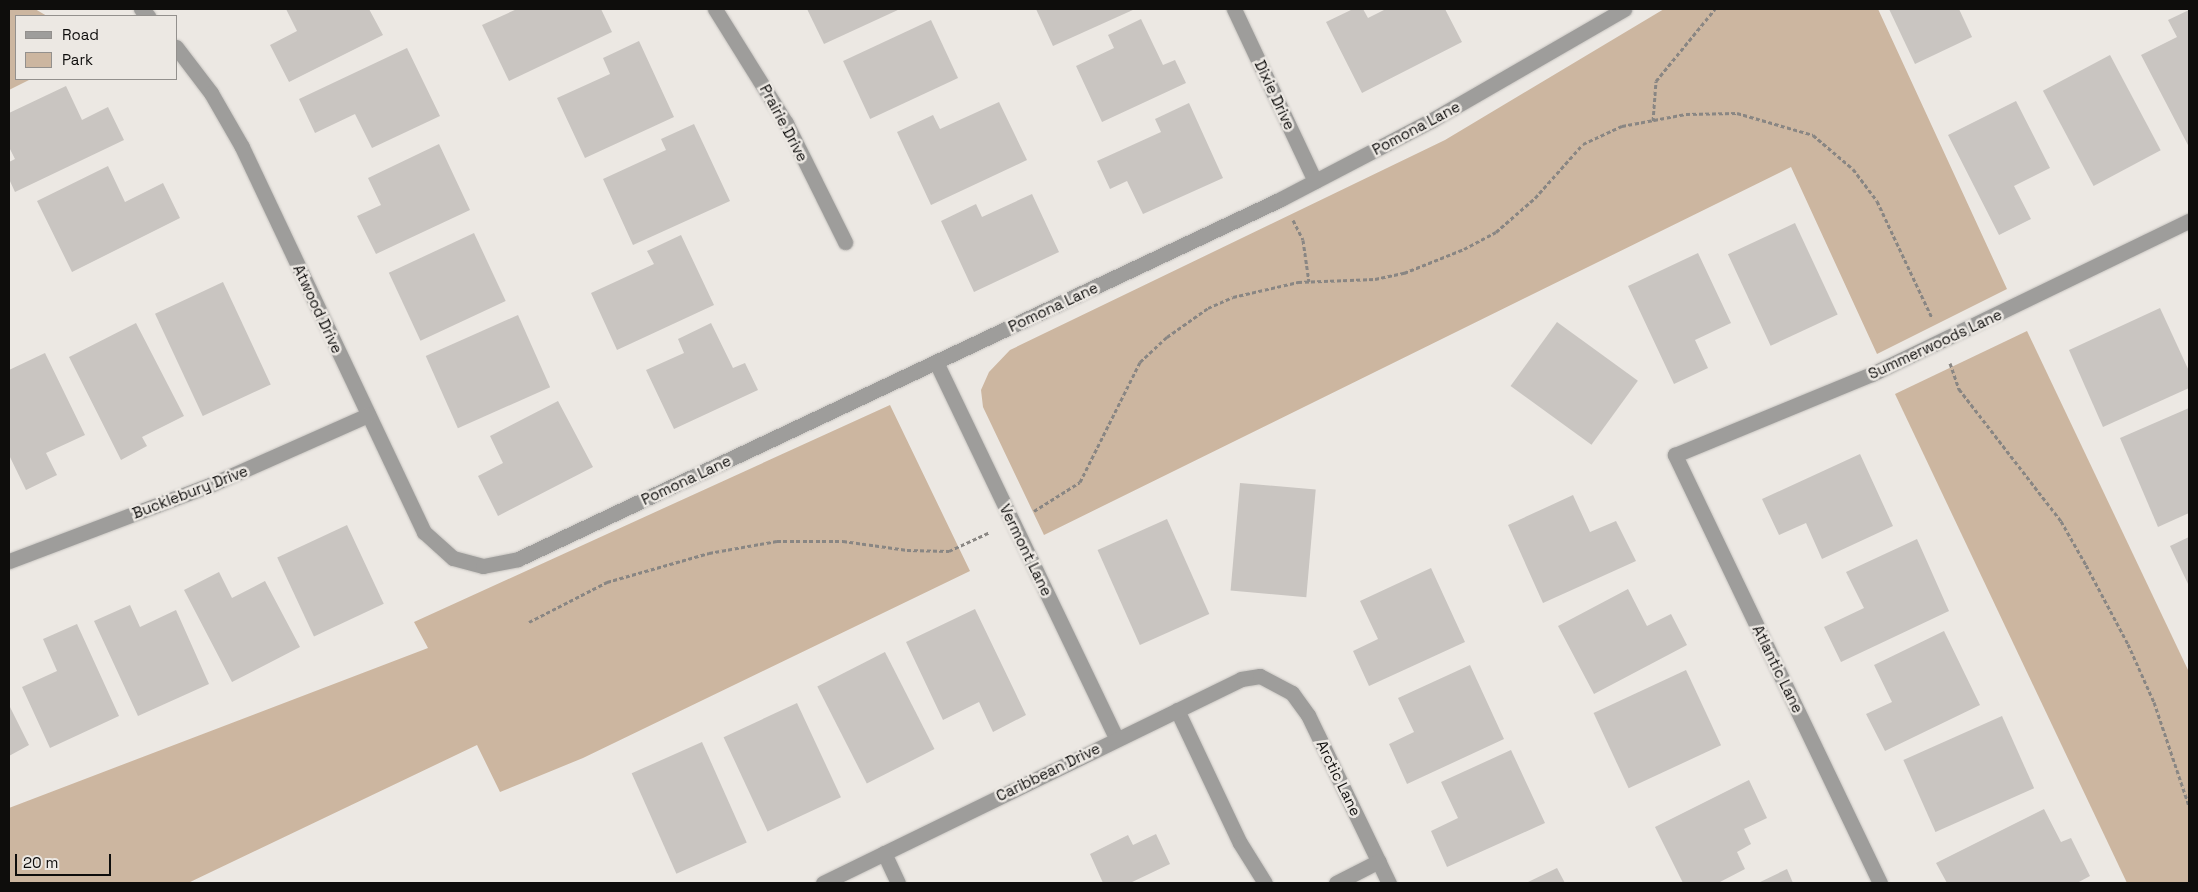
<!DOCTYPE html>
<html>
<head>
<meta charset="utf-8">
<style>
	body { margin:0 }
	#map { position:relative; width:2198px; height:892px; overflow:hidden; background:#ece8e3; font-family:"Space Grotesk",sans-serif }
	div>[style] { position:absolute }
	.green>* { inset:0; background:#ccb6a0 }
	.building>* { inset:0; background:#c9c5c1; transform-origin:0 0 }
	.path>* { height:3px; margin-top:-1.5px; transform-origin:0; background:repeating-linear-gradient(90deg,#898683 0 4px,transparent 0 6.5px) }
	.roads { filter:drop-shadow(0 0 1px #c8c5c1) drop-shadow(0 0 1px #c8c5c1) }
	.minor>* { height:15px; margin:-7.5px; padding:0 7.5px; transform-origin:7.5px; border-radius:7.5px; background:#9e9d9b }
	span { translate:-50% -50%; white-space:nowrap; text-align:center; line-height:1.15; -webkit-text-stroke:5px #ece8e3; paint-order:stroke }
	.street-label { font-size:15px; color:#0e0d0c }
	.frame { position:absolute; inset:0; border:10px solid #0e0d0c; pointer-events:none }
	.legend { position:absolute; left:15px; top:15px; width:162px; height:65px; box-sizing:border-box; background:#ece8e3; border:1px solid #93908d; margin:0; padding:6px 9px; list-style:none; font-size:15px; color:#0e0d0c }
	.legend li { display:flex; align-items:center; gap:10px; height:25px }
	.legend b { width:25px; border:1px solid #93908d }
	.scale { position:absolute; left:15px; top:854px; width:96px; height:22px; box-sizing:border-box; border:2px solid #0e0d0c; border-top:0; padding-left:6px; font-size:15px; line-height:18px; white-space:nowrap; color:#0e0d0c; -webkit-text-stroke:4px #ece8e3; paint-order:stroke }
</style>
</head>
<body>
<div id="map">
	<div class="green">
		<i style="clip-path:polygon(9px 9px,35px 9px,47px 16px,16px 16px,16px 79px,31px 79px,9px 90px)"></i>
		<i style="clip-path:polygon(1664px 9px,1878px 9px,2007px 289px,1877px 354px,1791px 167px,1044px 535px,983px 407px,981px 390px,989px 372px,1010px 350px,1445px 140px)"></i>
		<i style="clip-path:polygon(2027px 331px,2189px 672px,2189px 883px,2127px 883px,1895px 394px)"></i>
		<i style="clip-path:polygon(890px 405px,970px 571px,583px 758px,500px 792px,477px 745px,188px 883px,9px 883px,9px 808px,428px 648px,414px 622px)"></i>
	</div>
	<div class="building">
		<i style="clip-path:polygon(286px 9px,369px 9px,383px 35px,289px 82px,270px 45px,297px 31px)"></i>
		<i style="clip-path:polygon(517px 9px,601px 9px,612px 32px,509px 81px,482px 25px)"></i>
		<i style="clip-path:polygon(807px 9px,900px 9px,824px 44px)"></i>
		<i style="clip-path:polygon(1036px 9px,1135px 9px,1053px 46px)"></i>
		<i style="clip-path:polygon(1353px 9px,1363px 9px,1368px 18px,1386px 9px,1445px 9px,1462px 42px,1362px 93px,1326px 22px)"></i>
		<i style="clip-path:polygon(1889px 9px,1959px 9px,1972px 37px,1915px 64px)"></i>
		<i style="clip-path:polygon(2189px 10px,2189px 147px,2141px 55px,2177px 37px,2168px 20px)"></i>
		<i style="clip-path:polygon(1141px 19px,1163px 65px,1175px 60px,1186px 83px,1102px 122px,1076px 66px,1114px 48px,1108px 35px)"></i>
		<i style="left:931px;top:20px;width:64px;height:97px;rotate:65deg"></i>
		<i style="clip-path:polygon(639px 41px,674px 117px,585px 158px,557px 98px,610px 74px,603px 58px)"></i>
		<i style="clip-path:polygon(407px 48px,440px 116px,372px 148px,355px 114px,315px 133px,299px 99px)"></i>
		<i style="left:2110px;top:55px;width:108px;height:76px;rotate:62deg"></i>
		<i style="clip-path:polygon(66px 86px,82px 120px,108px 107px,124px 140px,15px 192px,9px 179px,9px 162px,15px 159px,9px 147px,9px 113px)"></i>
		<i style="clip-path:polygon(2016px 101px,2050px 168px,2014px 186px,2031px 219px,1999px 235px,1948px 135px)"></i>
		<i style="clip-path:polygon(999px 102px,1027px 160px,931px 205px,897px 132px,933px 115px,940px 129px)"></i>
		<i style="clip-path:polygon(1189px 103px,1223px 178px,1143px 214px,1127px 181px,1110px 189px,1097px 161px,1161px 132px,1155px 119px)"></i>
		<i style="clip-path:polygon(694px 124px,730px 201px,633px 245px,603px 179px,666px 150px,661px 139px)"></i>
		<i style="clip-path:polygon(439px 144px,470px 210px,376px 254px,357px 216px,381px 205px,368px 178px)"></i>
		<i style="clip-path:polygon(108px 166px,125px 202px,163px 183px,180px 218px,72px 272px,37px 201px)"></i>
		<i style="clip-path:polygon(1032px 194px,1059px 252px,974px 292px,941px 221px,976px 204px,982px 217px)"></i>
		<i style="left:1795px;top:223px;width:101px;height:74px;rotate:65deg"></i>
		<i style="left:474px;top:233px;width:75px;height:94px;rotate:65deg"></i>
		<i style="clip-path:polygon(681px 235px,714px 305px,617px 350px,591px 293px,654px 264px,647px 251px)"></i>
		<i style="clip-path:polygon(1698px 253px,1731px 323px,1695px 340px,1708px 368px,1674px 384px,1628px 286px)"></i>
		<i style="left:223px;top:282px;width:113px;height:75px;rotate:65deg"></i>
		<i style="clip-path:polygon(2160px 308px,2189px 371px,2189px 388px,2103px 427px,2069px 350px)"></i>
		<i style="left:518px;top:315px;width:79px;height:101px;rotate:66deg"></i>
		<i style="left:1557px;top:322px;width:100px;height:79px;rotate:36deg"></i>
		<i style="clip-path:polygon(136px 323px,184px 416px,142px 437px,147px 446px,121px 460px,69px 357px)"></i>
		<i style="clip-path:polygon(711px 323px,733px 368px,745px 363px,758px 390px,674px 429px,646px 370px,684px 353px,678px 339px)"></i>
		<i style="clip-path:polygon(45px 353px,85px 435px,46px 453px,57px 475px,26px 490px,9px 455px,9px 370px)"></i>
		<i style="clip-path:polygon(558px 401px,593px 467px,498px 516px,478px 476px,503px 463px,490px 436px)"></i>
		<i style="clip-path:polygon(2189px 408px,2189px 513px,2158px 527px,2120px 438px)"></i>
		<i style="clip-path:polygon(1860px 454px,1893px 526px,1822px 559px,1806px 523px,1779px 535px,1762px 499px)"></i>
		<i style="left:1240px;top:483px;width:76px;height:108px;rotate:5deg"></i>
		<i style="clip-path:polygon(1573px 495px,1590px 532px,1616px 521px,1636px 561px,1543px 603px,1508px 525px)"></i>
		<i style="left:1167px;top:519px;width:104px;height:76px;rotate:66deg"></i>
		<i style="left:347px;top:525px;width:87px;height:77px;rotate:65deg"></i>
		<i style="clip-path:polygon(2189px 537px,2189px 586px,2170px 546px)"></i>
		<i style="clip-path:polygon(1917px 539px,1949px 611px,1841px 662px,1824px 627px,1864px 608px,1846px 572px)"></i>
		<i style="clip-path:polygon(1431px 568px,1465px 642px,1369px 686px,1353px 651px,1378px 639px,1360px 601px)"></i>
		<i style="clip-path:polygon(219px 572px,232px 598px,265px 581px,300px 647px,232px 682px,184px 590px)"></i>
		<i style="clip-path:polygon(1628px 589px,1647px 626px,1671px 614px,1687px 645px,1594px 694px,1558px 626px)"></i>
		<i style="clip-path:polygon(130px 605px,140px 627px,176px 610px,209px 684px,138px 716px,94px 621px)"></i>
		<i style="clip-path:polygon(975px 609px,1026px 715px,993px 732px,979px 702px,943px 720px,906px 642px)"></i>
		<i style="clip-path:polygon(77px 624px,119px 716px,50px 748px,22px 687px,57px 671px,43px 639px)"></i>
		<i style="clip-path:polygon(1944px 631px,1980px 705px,1885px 751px,1866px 714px,1892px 702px,1874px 665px)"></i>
		<i style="left:885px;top:652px;width:109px;height:76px;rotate:63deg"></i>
		<i style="clip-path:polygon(1470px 665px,1504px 739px,1407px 784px,1389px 744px,1414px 732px,1398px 698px)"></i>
		<i style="left:1686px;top:670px;width:83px;height:102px;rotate:65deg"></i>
		<i style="left:797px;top:703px;width:104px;height:81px;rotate:65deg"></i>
		<i style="clip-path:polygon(9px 705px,29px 745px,9px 756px)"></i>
		<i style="left:2002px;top:716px;width:79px;height:108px;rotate:66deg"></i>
		<i style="left:702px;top:742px;width:110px;height:77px;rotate:66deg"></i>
		<i style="clip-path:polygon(1511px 750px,1545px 823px,1447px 867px,1431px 831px,1458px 818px,1441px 782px)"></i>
		<i style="clip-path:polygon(1749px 780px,1767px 818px,1744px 829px,1751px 844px,1737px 852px,1745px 869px,1718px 883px,1683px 883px,1655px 827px)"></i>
		<i style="clip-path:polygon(2044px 809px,2061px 842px,2071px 838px,2090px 876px,2077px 883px,1947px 883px,1936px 863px)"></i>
		<i style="clip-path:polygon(1156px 834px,1170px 864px,1130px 883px,1103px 883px,1090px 854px,1128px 835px,1133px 845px)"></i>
		<i style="clip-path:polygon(1557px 868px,1565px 883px,1526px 883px)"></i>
		<i style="clip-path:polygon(1787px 869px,1793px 883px,1758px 883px)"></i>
	</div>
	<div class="path">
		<i style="left:1653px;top:121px;width:40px;rotate:-85.7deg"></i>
		<i style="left:1656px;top:81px;width:93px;rotate:-50.7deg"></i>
		<i style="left:1293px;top:220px;width:22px;rotate:63deg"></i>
		<i style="left:1303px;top:240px;width:42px;rotate:81.9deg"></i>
		<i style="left:1950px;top:363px;width:28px;rotate:71deg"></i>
		<i style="left:1959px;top:389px;width:167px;rotate:52.3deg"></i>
		<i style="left:2061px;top:521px;width:51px;rotate:60.4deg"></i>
		<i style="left:2086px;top:565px;width:89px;rotate:62deg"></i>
		<i style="left:2128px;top:644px;width:64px;rotate:65.9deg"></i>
		<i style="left:2154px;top:702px;width:110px;rotate:71.4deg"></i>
		<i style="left:1034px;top:511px;width:54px;rotate:-32.2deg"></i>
		<i style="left:1080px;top:482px;width:134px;rotate:-63.4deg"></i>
		<i style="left:1140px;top:362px;width:37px;rotate:-43deg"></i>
		<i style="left:1167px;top:337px;width:50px;rotate:-35.3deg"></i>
		<i style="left:1208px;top:308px;width:27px;rotate:-24deg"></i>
		<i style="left:1233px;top:297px;width:67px;rotate:-13deg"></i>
		<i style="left:1298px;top:282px;width:77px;rotate:-2.2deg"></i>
		<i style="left:1375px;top:279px;width:30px;rotate:-12deg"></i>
		<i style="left:1404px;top:273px;width:65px;rotate:-21.8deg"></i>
		<i style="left:1464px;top:249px;width:36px;rotate:-28deg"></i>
		<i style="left:1496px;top:232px;width:52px;rotate:-41.1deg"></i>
		<i style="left:1535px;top:198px;width:72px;rotate:-48.4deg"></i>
		<i style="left:1583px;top:144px;width:43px;rotate:-24.8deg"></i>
		<i style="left:1622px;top:126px;width:65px;rotate:-10.6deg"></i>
		<i style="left:1686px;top:114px;width:51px;rotate:-1.1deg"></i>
		<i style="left:1737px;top:113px;width:79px;rotate:16.1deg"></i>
		<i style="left:1813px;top:135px;width:52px;rotate:40.4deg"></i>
		<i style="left:1853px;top:169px;width:40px;rotate:53deg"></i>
		<i style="left:1877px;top:201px;width:129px;rotate:64.8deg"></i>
		<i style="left:529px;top:622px;width:88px;rotate:-27.1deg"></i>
		<i style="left:607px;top:582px;width:106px;rotate:-15.9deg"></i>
		<i style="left:709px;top:553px;width:69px;rotate:-10deg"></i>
		<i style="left:777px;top:541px;width:66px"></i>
		<i style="left:843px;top:541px;width:65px;rotate:8deg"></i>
		<i style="left:907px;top:550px;width:42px;rotate:1.4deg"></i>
		<i style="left:949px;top:551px;width:45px;rotate:-24.9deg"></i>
	</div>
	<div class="roads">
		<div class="minor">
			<i style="left:141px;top:9px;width:10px;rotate:45deg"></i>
			<i style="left:715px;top:9px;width:134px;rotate:58.1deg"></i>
			<i style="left:786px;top:123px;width:133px;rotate:63.6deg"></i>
			<i style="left:1234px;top:9px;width:190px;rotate:64.8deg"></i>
			<i style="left:176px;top:47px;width:58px;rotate:52.7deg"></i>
			<i style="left:211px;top:93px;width:62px;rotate:60.1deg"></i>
			<i style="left:242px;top:147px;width:426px;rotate:64.7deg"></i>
			<i style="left:424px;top:532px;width:39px;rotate:42deg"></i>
			<i style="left:453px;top:558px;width:31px;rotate:15deg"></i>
			<i style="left:483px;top:566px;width:36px;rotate:-11deg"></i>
			<i style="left:518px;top:559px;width:844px;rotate:-25.26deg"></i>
			<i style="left:1281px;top:199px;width:170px;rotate:-27.6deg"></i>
			<i style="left:1432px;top:120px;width:222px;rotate:-30deg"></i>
			<i style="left:936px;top:362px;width:417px;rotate:64.4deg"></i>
			<i style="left:9px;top:561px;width:215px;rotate:-20.7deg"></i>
			<i style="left:210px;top:485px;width:173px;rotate:-23.9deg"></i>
			<i style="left:1177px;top:710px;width:147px;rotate:64.7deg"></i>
			<i style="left:1240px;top:843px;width:47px;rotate:58deg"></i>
			<i style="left:884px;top:853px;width:33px;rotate:65deg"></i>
			<i style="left:823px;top:883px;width:465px;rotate:-26deg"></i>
			<i style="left:1241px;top:679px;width:19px;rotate:-9deg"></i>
			<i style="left:1260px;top:676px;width:36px;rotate:28deg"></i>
			<i style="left:1292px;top:693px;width:27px;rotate:54deg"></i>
			<i style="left:1308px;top:715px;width:187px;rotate:64.3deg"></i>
			<i style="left:1336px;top:883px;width:48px;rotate:-27.1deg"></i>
			<i style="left:1880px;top:883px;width:475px;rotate:-115.6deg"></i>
			<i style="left:1675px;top:455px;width:213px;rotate:-22.4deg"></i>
			<i style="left:1872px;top:374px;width:352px;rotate:-25.8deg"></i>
		</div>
	</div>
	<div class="street-label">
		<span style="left:1275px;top:95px;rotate:65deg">Dixie Drive</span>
		<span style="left:784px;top:123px;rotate:62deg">Prairie Drive</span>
		<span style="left:1416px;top:128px;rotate:-28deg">Pomona Lane</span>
		<span style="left:1053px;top:307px;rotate:-25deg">Pomona Lane</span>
		<span style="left:318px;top:309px;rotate:65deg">Atwood Drive</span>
		<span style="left:1935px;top:344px;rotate:-25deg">Summerwoods Lane</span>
		<span style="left:686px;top:480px;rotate:-25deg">Pomona Lane</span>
		<span style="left:190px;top:492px;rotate:-21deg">Bucklebury Drive</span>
		<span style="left:1026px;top:550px;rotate:64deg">Vermont Lane</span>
		<span style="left:1778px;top:669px;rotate:64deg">Atlantic Lane</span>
		<span style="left:1048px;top:772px;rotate:-26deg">Caribbean Drive</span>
		<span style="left:1339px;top:778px;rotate:64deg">Arctic Lane</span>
	</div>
	<div class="frame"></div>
	<ul class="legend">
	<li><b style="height:6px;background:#9e9d9b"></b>Road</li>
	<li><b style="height:14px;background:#ccb6a0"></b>Park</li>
	</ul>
	<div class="scale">20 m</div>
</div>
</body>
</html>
